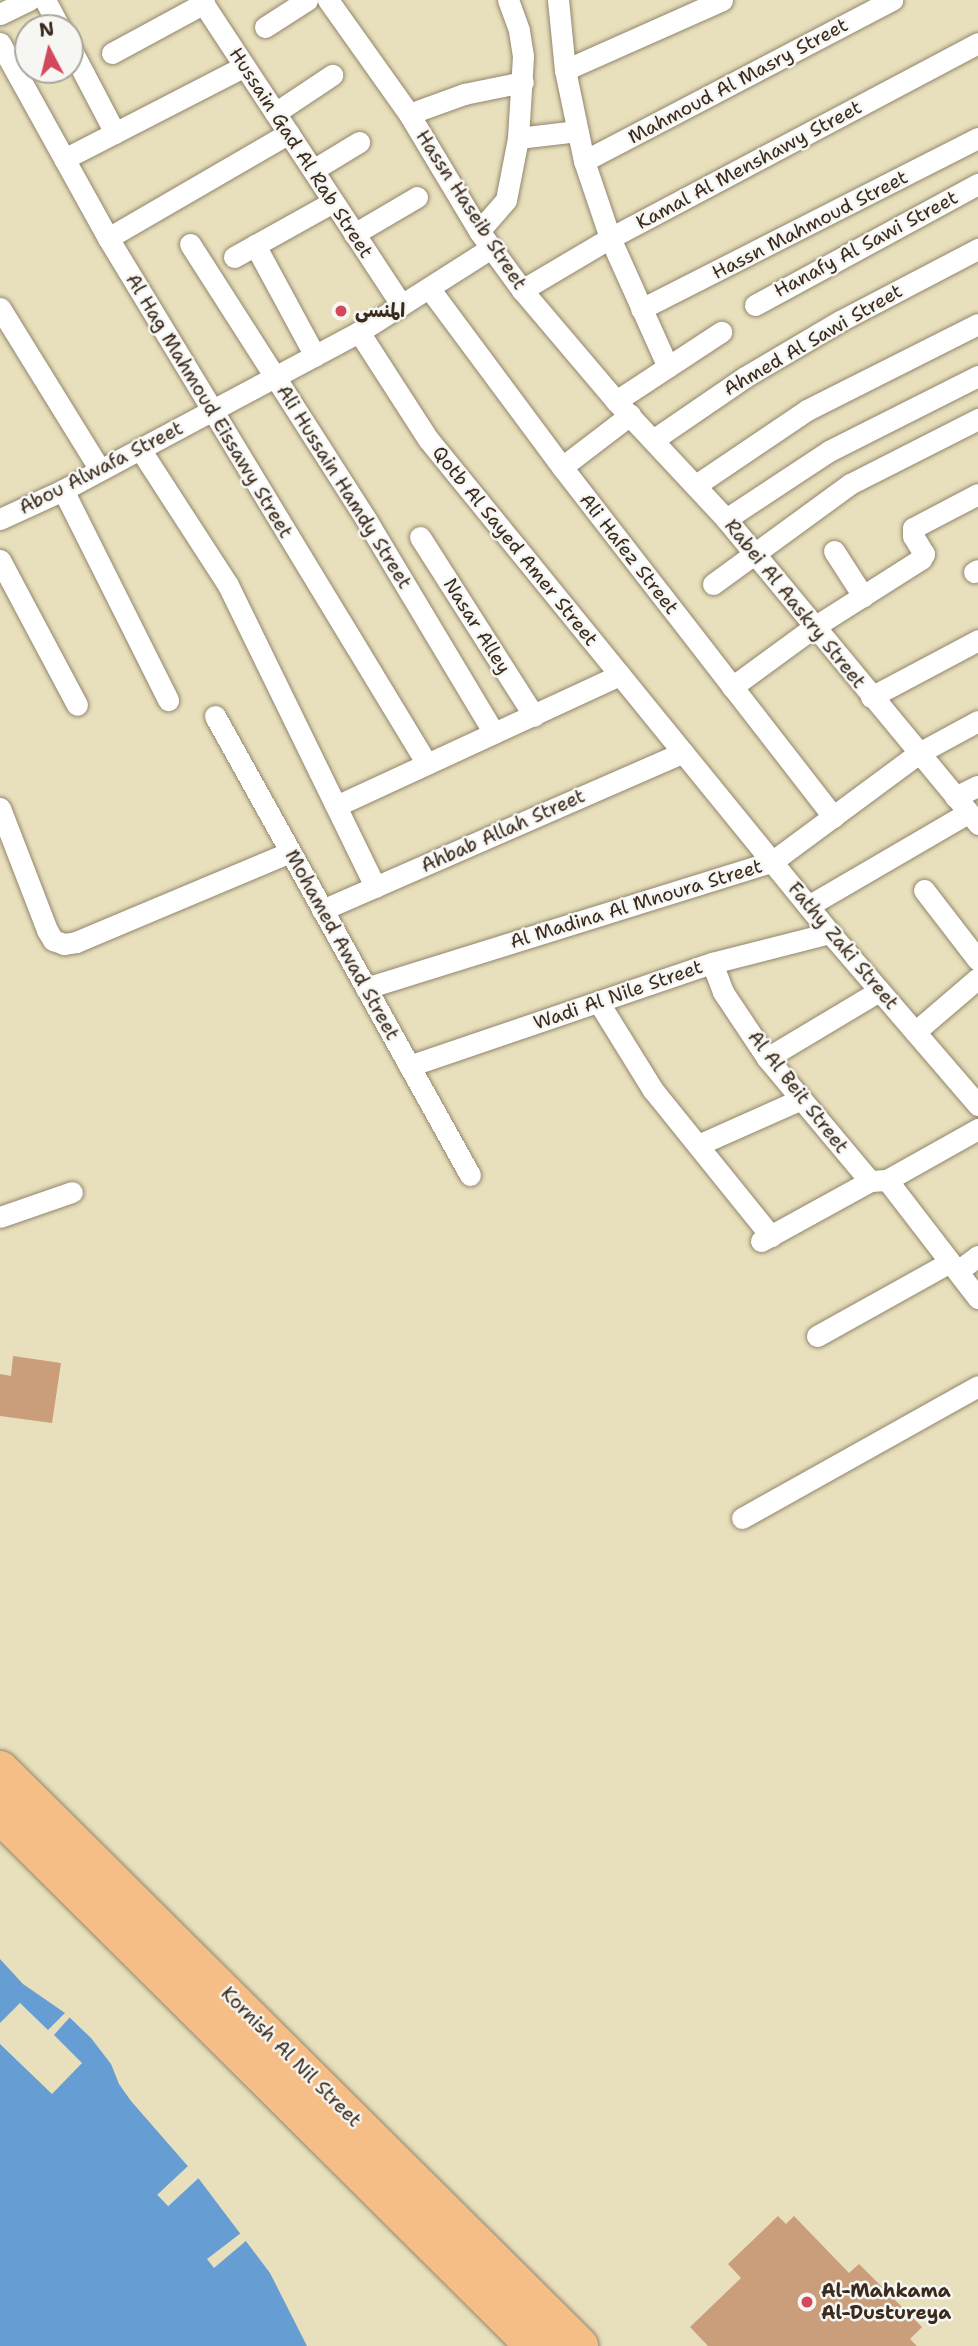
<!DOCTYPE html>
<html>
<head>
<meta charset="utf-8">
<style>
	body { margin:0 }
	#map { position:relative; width:978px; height:2346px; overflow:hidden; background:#e8e0bc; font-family:"Shantell Sans","Playpen Sans Arabic",sans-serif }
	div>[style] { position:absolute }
	.water>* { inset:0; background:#669ed4 }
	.pier>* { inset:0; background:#e8e0bc; transform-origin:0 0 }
	.building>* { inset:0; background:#ca9e7a }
	.roads { filter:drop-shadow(0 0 2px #92856d) drop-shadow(0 0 2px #92856d) }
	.street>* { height:21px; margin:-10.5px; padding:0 10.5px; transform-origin:10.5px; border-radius:10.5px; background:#fff }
	.highway>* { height:38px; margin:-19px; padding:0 19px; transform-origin:19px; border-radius:19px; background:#f6be87 }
	.dots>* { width:19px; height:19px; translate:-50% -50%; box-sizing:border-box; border:4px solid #f6f6f2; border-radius:50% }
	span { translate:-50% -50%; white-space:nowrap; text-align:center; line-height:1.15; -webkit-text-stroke:5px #f6f6f2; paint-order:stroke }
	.street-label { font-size:19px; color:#3b2a1e }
	.poi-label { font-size:19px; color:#3b2a1e; font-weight:700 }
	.left { translate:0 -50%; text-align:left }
	.north { position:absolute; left:14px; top:14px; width:70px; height:70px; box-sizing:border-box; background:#f6f6f2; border:2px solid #aba49d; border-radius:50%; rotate:353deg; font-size:19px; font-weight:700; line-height:28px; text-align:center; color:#3b2a1e }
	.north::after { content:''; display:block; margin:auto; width:24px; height:32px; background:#d1495b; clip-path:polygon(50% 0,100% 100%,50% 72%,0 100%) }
</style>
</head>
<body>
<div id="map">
	<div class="water">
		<i style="clip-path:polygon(0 1959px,23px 1984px,65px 2013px,91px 2038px,111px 2064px,119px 2084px,131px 2101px,199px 2179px,270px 2273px,307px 2346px,0 2346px)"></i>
	</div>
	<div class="pier">
		<i style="clip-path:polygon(20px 2003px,48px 2030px,65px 2013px,70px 2017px,54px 2035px,82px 2063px,52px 2094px,0 2044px,0 2023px)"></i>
		<i style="left:188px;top:2166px;width:16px;height:42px;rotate:47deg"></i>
		<i style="clip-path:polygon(241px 2233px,247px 2240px,214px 2268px,207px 2259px)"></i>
	</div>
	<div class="building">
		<i style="clip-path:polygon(13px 1356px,61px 1363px,52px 1423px,0 1416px,0 1374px,11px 1376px)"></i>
		<i style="clip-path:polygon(778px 2216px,786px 2224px,794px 2216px,849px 2273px,859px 2264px,922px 2327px,910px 2339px,917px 2346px,708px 2346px,690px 2327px,741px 2278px,728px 2264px)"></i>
	</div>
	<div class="roads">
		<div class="street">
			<i style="left:45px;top:0;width:32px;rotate:62deg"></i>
			<i style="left:201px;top:0;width:365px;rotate:56.7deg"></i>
			<i style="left:328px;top:0;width:140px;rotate:54.6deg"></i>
			<i style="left:409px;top:114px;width:136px;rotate:59.1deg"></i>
			<i style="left:479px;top:231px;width:73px;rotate:53.9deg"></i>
			<i style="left:522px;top:290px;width:145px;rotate:49.7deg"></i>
			<i style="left:616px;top:401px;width:161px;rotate:47deg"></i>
			<i style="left:726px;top:519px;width:396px;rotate:50.4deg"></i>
			<i style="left:558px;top:0;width:70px;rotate:84.3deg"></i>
			<i style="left:565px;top:70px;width:93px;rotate:78.2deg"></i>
			<i style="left:584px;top:161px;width:81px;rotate:71.3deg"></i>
			<i style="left:610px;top:238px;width:141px;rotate:65.8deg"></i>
			<i style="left:0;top:14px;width:32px;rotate:-26deg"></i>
			<i style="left:265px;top:27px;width:50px;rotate:-32.7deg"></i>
			<i style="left:0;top:43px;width:223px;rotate:61deg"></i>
			<i style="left:108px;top:238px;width:615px;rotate:58.76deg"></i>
			<i style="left:70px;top:47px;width:97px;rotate:62.4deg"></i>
			<i style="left:112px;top:53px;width:105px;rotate:-28.5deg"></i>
			<i style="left:565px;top:70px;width:172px;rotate:-24deg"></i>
			<i style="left:275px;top:113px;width:69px;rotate:-33.7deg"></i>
			<i style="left:409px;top:114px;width:59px;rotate:-20deg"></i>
			<i style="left:464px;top:94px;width:60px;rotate:-11.5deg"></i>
			<i style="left:518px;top:138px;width:60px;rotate:-6.7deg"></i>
			<i style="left:64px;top:159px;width:203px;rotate:-27.2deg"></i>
			<i style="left:584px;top:161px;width:348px;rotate:-27.6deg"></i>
			<i style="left:313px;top:170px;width:54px;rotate:-31.3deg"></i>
			<i style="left:479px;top:231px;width:41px;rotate:-48.9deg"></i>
			<i style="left:506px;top:200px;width:63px;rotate:-79deg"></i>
			<i style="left:518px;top:138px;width:82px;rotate:-86.5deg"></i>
			<i style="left:523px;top:56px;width:26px;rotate:-99deg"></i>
			<i style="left:519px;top:30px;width:32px;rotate:-110deg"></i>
			<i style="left:354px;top:234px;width:73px;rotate:-30.4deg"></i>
			<i style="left:108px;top:238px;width:209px;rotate:-30.1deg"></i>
			<i style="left:190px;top:244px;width:329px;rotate:57.4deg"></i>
			<i style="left:367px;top:521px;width:247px;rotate:59.1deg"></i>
			<i style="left:255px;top:245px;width:126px;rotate:61.6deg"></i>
			<i style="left:234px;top:257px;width:113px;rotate:-29.1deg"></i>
			<i style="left:429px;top:288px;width:223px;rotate:53.4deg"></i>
			<i style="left:562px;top:467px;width:443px;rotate:52.2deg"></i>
			<i style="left:522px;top:290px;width:102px;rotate:-30.6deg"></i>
			<i style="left:610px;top:238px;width:416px;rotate:-27.9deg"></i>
			<i style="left:755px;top:305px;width:254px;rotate:-28.5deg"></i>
			<i style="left:0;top:308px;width:190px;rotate:58.3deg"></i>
			<i style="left:641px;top:309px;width:378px;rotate:-26.9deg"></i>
			<i style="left:359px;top:332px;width:127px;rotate:57.2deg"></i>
			<i style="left:428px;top:439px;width:637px;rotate:50.86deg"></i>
			<i style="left:830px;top:933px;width:227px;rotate:49.3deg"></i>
			<i style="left:616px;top:401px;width:126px;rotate:-33.3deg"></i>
			<i style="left:653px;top:440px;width:112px;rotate:-34.4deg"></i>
			<i style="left:745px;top:377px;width:110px;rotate:-30.5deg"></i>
			<i style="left:840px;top:321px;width:156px;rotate:-27.6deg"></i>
			<i style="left:140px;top:449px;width:162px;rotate:57.1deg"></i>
			<i style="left:228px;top:585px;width:336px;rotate:64deg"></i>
			<i style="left:562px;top:467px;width:86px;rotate:-37.4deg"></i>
			<i style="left:696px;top:485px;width:134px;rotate:-34deg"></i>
			<i style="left:807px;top:410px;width:191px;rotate:-26.7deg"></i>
			<i style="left:63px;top:490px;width:235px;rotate:63.4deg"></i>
			<i style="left:0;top:519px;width:69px;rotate:-24.7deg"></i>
			<i style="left:63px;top:490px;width:336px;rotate:-28.1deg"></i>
			<i style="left:359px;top:332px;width:156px;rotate:-32.5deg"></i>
			<i style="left:726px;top:519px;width:123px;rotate:-33.4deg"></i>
			<i style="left:829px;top:451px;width:167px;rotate:-26.7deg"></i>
			<i style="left:420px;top:537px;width:212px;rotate:57.5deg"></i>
			<i style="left:834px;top:551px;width:54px;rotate:57.2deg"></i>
			<i style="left:0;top:560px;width:164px;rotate:62deg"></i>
			<i style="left:974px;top:572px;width:4px;rotate:-27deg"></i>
			<i style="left:713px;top:584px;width:170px;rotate:-36.1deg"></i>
			<i style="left:850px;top:484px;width:144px;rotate:-26.9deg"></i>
			<i style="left:732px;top:687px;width:102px;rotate:-36.2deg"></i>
			<i style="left:814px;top:627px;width:127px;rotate:-32.4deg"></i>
			<i style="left:921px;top:559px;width:6px;rotate:-59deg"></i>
			<i style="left:924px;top:554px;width:21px;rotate:-121deg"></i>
			<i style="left:913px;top:536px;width:8px;rotate:-90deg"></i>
			<i style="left:913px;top:528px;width:73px;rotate:-27.6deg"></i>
			<i style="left:871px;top:697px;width:121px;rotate:-28deg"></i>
			<i style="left:215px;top:716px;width:525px;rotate:60.95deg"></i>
			<i style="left:955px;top:797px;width:25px;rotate:-26deg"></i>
			<i style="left:336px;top:806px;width:313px;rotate:-24.8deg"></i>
			<i style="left:0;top:808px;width:131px;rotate:68.9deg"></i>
			<i style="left:47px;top:930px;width:12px;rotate:59deg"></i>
			<i style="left:53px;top:940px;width:12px;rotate:20deg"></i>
			<i style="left:64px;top:944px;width:12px;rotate:-9deg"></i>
			<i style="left:76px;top:942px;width:232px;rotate:-22.8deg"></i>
			<i style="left:924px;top:890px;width:88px;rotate:52.4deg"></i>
			<i style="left:808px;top:906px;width:185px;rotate:-30.2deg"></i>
			<i style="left:322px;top:910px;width:394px;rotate:-23.6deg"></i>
			<i style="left:712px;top:963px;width:31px;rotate:69deg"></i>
			<i style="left:723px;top:992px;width:79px;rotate:56.3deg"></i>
			<i style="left:767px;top:1058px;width:160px;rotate:50.1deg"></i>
			<i style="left:366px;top:988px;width:426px;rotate:-17.3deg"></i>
			<i style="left:773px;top:861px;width:182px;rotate:-36.5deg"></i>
			<i style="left:919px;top:753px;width:67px;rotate:-28.5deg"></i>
			<i style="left:599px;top:1003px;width:102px;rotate:58.2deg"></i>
			<i style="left:653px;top:1090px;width:188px;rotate:51.1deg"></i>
			<i style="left:915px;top:1032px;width:83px;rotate:-40.6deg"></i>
			<i style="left:767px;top:1058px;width:131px;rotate:-30.9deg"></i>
			<i style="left:409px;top:1066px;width:320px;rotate:-18.8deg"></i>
			<i style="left:712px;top:963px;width:122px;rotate:-14.3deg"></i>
			<i style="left:698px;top:1145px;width:111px;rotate:-24deg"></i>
			<i style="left:887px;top:1180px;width:149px;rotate:52.4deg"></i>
			<i style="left:0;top:1217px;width:76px;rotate:-19.1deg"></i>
			<i style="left:761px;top:1241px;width:124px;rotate:-28.8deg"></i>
			<i style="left:870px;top:1181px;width:17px;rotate:-3deg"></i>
			<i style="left:887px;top:1180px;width:104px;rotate:-29.3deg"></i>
			<i style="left:958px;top:1271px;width:25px;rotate:-37deg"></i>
			<i style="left:817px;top:1336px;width:152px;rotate:-29.1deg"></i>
			<i style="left:742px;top:1518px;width:270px;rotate:-29.2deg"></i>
		</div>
		<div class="highway">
			<i style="left:0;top:1770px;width:817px;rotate:44.85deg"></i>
			<i style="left:0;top:1814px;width:754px;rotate:44.84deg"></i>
		</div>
	</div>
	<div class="dots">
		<i style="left:341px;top:311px;background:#d1495b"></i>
		<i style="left:807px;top:2302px;background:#d1495b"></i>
	</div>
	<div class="street-label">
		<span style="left:738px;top:81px;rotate:-28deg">Mahmoud Al Masry Street</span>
		<span style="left:301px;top:153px;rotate:57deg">Hussain Gad Al Rab Street</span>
		<span style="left:749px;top:165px;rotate:-28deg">Kamal Al Menshawy Street</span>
		<span style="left:471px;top:210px;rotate:57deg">Hassn Haseib Street</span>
		<span style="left:810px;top:225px;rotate:-27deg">Hassn Mahmoud Street</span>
		<span style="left:866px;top:244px;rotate:-28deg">Hanafy Al Sawi Street</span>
		<span style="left:813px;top:340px;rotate:-30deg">Ahmed Al Sawi Street</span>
		<span style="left:209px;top:406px;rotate:59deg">Al Hag Mahmoud Eissawy Street</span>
		<span style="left:101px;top:468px;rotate:-27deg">Abou Alwafa Street</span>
		<span style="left:344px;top:487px;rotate:58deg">Ali Hussain Hamdy Street</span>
		<span style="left:515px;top:546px;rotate:51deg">Qotb Al Sayed Amer Street</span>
		<span style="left:629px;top:554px;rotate:52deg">Ali Hafez Street</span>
		<span style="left:795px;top:604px;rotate:51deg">Rabei Al Aaskry Street</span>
		<span style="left:477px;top:626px;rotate:58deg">Nasar Alley</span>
		<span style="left:503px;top:831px;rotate:-24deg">Ahbab Allah Street</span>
		<span style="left:636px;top:904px;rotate:-17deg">Al Madina Al Mnoura Street</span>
		<span style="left:342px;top:945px;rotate:61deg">Mohamed Awad Street</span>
		<span style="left:843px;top:946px;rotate:50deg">Fathy Zaki Street</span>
		<span style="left:618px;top:995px;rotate:-19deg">Wadi Al Nile Street</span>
		<span style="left:798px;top:1092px;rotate:52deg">Al Al Beit Street</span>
		<span style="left:291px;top:2057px;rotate:45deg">Kornish Al Nil Street</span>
	</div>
	<div class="poi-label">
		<span class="left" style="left:355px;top:311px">المنسى</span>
		<span class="left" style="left:821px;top:2302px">Al-Mahkama<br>Al-Dustureya</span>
	</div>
	<div class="north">N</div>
</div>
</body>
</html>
